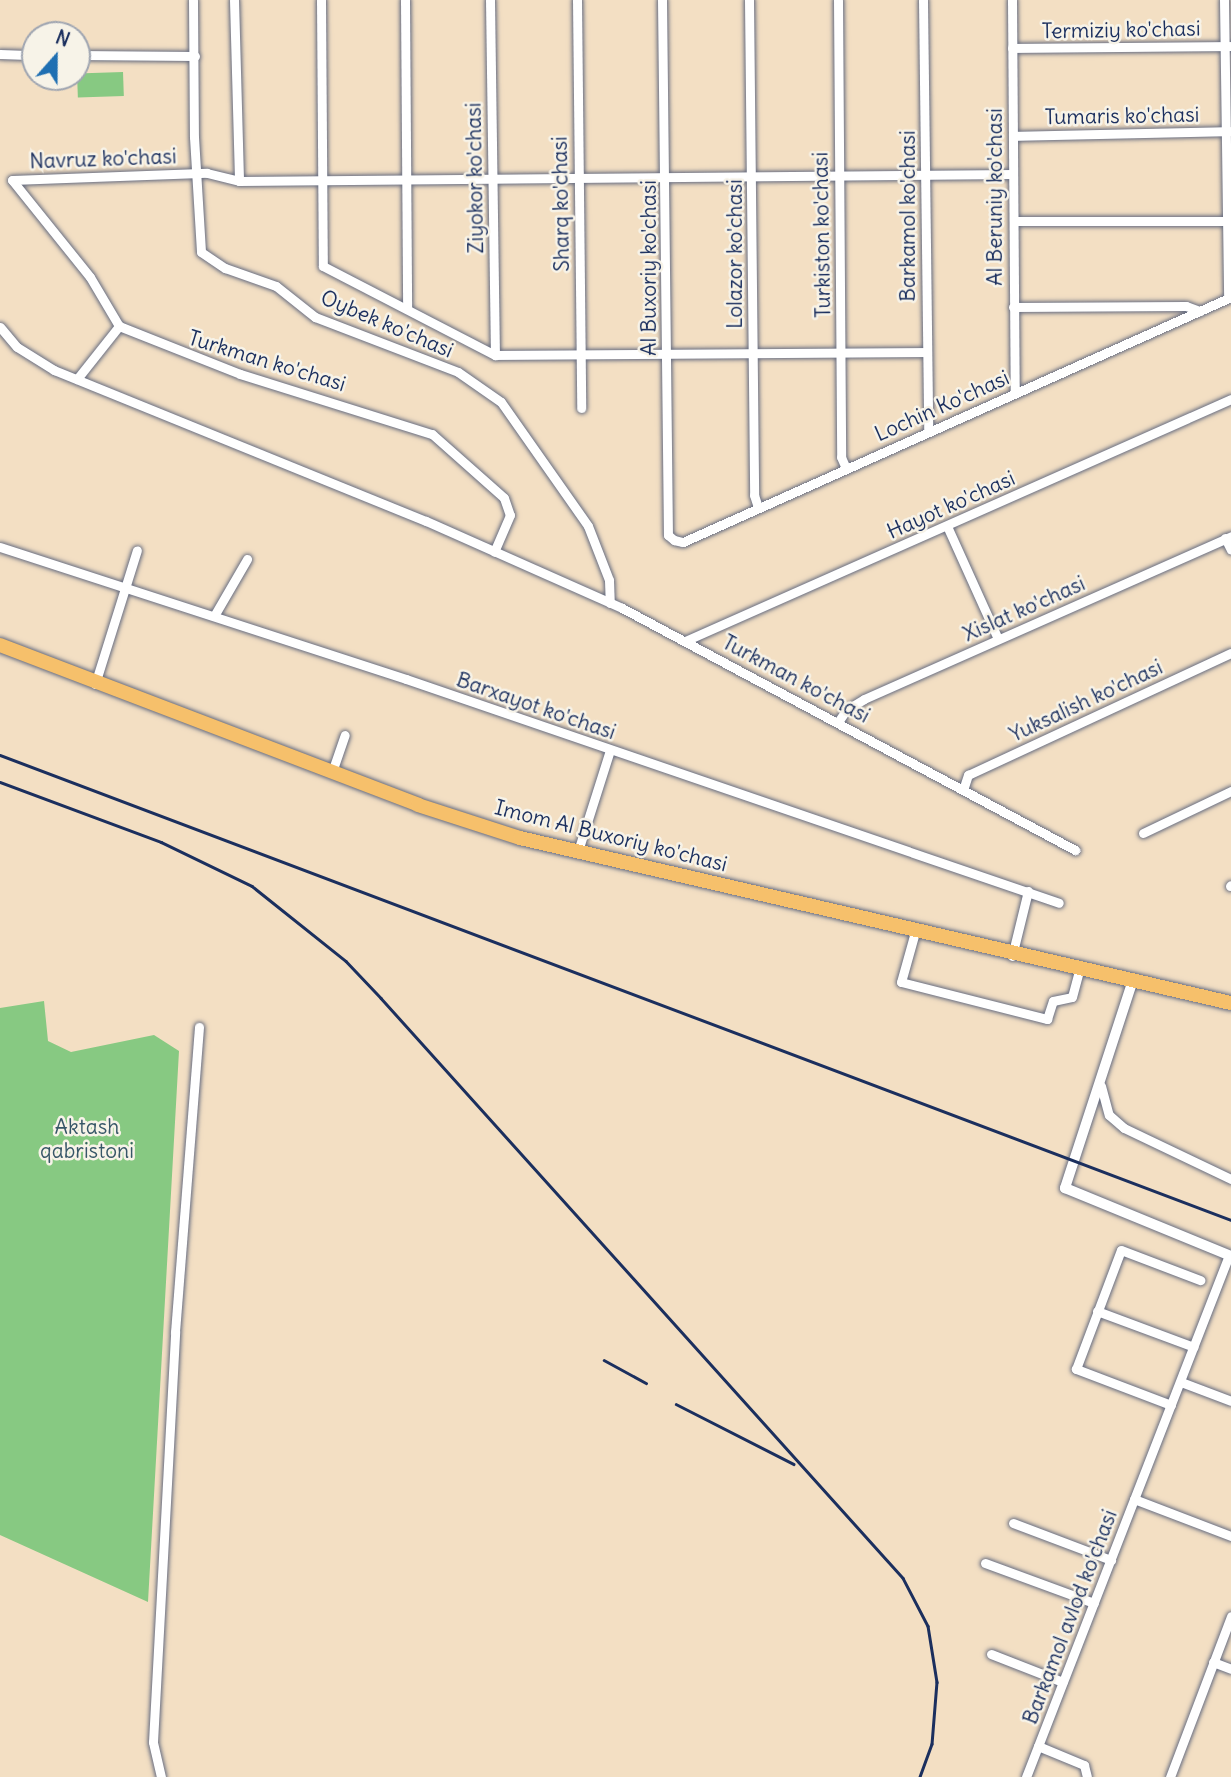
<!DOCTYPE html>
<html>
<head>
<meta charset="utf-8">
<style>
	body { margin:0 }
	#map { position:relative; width:1231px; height:1777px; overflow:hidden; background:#f3dfc3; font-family:Delius,sans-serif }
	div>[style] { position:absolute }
	.green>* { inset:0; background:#87c982; transform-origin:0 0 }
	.roads { filter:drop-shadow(0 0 2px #676d81) drop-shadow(0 0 2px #676d81) }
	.minor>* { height:9px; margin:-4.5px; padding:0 4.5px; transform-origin:4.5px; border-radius:4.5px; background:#fff }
	.tertiary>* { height:10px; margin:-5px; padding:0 5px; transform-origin:5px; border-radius:5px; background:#fff }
	.primary>* { height:14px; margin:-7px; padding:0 7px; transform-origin:7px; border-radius:7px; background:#f6c06b }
	.rail>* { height:2.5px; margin:-1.25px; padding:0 1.25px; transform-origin:1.25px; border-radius:1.25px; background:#1b2f5e }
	span { translate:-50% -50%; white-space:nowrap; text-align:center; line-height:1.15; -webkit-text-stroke:5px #f7f3e8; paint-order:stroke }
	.street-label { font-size:21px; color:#1b2f5e }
	.park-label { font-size:21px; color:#365667 }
	.north { position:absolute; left:21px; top:21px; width:70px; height:70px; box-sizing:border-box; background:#f7f3e8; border:2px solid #9fa5b1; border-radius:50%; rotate:21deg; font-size:19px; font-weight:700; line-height:28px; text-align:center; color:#1b2f5e }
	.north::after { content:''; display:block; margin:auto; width:24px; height:32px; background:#1f6fb2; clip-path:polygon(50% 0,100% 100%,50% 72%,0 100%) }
</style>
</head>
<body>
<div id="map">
	<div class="green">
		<i style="left:123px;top:72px;width:24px;height:46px;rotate:88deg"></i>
		<i style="clip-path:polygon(44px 1001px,48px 1041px,71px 1052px,154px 1035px,179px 1051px,148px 1602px,0 1535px,0 1008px)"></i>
	</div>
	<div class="roads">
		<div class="minor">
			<i style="left:193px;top:0;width:137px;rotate:89.6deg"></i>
			<i style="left:194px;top:137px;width:115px;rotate:86.5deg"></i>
			<i style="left:201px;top:252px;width:29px;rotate:34deg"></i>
			<i style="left:225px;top:268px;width:54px;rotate:19.4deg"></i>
			<i style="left:276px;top:286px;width:50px;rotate:38.5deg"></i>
			<i style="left:315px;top:317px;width:153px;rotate:21deg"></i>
			<i style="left:458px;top:372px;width:52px;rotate:34.9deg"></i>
			<i style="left:501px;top:402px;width:151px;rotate:54.9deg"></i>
			<i style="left:588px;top:526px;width:58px;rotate:68.7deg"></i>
			<i style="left:609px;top:580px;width:23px;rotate:88deg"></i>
			<i style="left:234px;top:0;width:181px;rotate:88.4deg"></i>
			<i style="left:321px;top:0;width:266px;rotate:89.6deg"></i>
			<i style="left:323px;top:266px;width:194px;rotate:27.4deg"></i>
			<i style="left:495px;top:355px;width:431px;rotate:-0.4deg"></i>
			<i style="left:405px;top:0;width:309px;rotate:89.6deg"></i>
			<i style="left:490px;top:0;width:355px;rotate:89.2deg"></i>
			<i style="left:577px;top:0;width:408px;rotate:89.4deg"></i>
			<i style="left:662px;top:0;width:535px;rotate:89.36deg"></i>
			<i style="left:668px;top:535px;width:8px;rotate:40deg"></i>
			<i style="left:674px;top:540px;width:9px;rotate:13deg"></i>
			<i style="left:683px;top:542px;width:600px;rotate:-24.09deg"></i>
			<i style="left:749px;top:0;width:495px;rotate:89.4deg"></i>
			<i style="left:754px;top:495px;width:13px;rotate:72deg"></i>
			<i style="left:838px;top:0;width:457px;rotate:89.6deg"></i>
			<i style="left:841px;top:457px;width:12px;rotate:66deg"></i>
			<i style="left:923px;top:0;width:432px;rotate:89.3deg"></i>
			<i style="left:1012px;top:0;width:393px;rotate:89.6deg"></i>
			<i style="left:1224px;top:0;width:298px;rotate:89.2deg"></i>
			<i style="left:1012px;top:48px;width:219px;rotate:-0.5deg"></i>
			<i style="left:0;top:54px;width:35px;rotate:2deg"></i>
			<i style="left:77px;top:55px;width:118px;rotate:0.5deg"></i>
			<i style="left:1013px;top:136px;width:218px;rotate:-1.3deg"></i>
			<i style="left:12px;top:180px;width:195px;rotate:-2.1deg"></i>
			<i style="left:207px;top:173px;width:33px;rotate:14deg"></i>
			<i style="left:239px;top:181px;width:774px;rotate:-0.52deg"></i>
			<i style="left:12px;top:180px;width:124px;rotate:51.2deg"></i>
			<i style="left:90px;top:277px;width:57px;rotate:59.4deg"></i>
			<i style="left:119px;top:326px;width:130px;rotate:21.6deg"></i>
			<i style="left:240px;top:374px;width:201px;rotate:17.4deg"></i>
			<i style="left:432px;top:434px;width:96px;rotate:41.6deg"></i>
			<i style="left:504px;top:498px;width:18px;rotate:71deg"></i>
			<i style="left:510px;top:515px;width:40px;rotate:113.4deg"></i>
			<i style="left:1014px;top:221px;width:215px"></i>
			<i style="left:1013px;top:307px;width:173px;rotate:-0.3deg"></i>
			<i style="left:1186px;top:306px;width:15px;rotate:20deg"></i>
			<i style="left:0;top:327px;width:26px;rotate:50deg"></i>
			<i style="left:17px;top:347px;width:44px;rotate:31.9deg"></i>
			<i style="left:54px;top:370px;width:401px;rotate:22.1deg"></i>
			<i style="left:426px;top:521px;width:214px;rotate:23.9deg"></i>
			<i style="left:622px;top:608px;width:514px;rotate:28.11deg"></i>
			<i style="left:77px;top:379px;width:68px;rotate:-51.6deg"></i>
			<i style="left:947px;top:526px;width:124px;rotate:65.7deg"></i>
			<i style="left:1225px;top:538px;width:13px;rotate:63deg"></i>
			<i style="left:0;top:547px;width:427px;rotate:18deg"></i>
			<i style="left:406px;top:679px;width:690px;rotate:18.93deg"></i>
			<i style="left:214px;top:616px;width:66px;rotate:-59.9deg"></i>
			<i style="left:685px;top:641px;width:597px;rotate:-23.9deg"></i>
			<i style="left:95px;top:684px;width:140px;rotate:-72.6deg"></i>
			<i style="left:838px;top:722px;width:14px;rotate:-56deg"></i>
			<i style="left:846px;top:710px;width:21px;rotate:-31deg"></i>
			<i style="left:864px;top:699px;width:402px;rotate:-23.9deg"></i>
			<i style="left:332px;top:772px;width:39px;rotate:-71deg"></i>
			<i style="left:964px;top:787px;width:13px;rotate:-72deg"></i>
			<i style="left:968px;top:775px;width:290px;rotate:-24.9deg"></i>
			<i style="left:1143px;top:833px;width:98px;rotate:-25.5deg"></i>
			<i style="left:578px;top:851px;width:106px;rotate:-72.4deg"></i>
			<i style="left:1230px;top:886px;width:1px;rotate:-45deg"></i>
			<i style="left:915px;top:932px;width:52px;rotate:105.6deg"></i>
			<i style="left:901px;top:982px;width:151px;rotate:14.2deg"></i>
			<i style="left:1047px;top:1019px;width:19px;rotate:-72deg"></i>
			<i style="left:1053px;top:1001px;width:19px;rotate:-12deg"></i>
			<i style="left:1072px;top:997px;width:27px;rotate:-75deg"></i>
			<i style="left:1012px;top:956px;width:67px;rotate:-76.2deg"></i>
			<i style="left:1101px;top:1086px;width:30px;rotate:75deg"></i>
			<i style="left:1109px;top:1115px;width:20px;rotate:41deg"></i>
			<i style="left:1124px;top:1128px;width:119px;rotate:25.5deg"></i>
			<i style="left:1097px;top:1311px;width:103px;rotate:20.4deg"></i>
			<i style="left:1181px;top:1382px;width:53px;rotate:20.8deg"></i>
			<i style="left:1171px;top:1405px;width:102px;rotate:-159.2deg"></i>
			<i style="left:1076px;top:1369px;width:127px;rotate:-69.3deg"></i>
			<i style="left:1121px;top:1250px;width:85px;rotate:20.8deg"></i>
			<i style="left:1134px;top:1499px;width:104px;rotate:20.9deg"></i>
			<i style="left:1013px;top:1523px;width:105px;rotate:20.7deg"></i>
			<i style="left:985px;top:1563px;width:116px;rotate:20.2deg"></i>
			<i style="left:991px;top:1654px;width:77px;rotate:21.3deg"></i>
			<i style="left:1213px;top:1662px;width:19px;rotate:21deg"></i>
			<i style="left:1038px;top:1746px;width:50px;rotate:22.4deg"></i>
			<i style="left:1084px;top:1765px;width:12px;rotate:76deg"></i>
			<i style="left:161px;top:1777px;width:36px;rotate:-103deg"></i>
			<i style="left:153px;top:1742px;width:411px;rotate:-86.9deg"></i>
			<i style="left:175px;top:1332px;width:306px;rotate:-85.5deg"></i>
			<i style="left:1026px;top:1777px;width:560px;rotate:-68.75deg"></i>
			<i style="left:1170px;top:1777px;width:172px;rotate:-69.2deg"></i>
		</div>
		<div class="tertiary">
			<i style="left:1132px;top:983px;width:216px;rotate:108.1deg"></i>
			<i style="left:1065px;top:1188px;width:179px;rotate:22.3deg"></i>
		</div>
		<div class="primary">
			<i style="left:0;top:645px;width:448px;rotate:20.9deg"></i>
			<i style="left:418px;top:805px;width:107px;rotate:17.9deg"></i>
			<i style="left:520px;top:838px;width:730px;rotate:13.07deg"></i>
		</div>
	</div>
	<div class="rail">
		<i style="left:0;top:755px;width:1316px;rotate:20.69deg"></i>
		<i style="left:0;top:782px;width:172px;rotate:20.4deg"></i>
		<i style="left:161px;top:842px;width:101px;rotate:25.8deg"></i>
		<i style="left:252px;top:886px;width:120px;rotate:38.6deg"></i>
		<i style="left:346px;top:961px;width:51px;rotate:46.6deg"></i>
		<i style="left:381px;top:998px;width:780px;rotate:48.01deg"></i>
		<i style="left:903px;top:1578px;width:54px;rotate:62.5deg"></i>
		<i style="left:928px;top:1626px;width:57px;rotate:80.9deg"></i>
		<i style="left:937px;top:1682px;width:62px;rotate:94.6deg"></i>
		<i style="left:932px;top:1744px;width:35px;rotate:110deg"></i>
		<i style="left:604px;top:1360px;width:48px;rotate:28.7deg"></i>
		<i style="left:676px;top:1404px;width:132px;rotate:27deg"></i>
	</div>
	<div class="street-label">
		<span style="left:1121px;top:30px;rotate:-1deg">Termiziy ko'chasi</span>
		<span style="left:1122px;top:116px;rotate:-1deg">Tumaris ko'chasi</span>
		<span style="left:103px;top:159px;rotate:-2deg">Navruz ko'chasi</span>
		<span style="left:475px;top:178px;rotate:-91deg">Ziyokor ko'chasi</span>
		<span style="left:995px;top:197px;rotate:-90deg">Al Beruniy ko'chasi</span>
		<span style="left:561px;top:204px;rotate:-91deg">Sharq ko'chasi</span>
		<span style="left:908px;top:216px;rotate:-90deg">Barkamol ko'chasi</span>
		<span style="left:822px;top:235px;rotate:-91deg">Turkiston ko'chasi</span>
		<span style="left:735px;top:254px;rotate:-90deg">Lolazor ko'chasi</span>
		<span style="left:649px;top:268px;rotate:-90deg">Al Buxoriy ko'chasi</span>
		<span style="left:387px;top:324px;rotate:23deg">Oybek ko'chasi</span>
		<span style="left:267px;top:361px;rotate:17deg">Turkman ko'chasi</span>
		<span style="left:942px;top:406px;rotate:-24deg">Lochin Ko'chasi</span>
		<span style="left:951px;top:505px;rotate:-24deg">Hayot ko'chasi</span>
		<span style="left:1024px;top:609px;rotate:-24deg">Xislat ko'chasi</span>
		<span style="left:796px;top:679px;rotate:28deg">Turkman ko'chasi</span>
		<span style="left:1086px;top:701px;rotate:-25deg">Yuksalish ko'chasi</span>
		<span style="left:536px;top:706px;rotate:19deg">Barxayot ko'chasi</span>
		<span style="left:611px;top:836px;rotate:14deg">Imom Al Buxoriy ko'chasi</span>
		<span style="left:1070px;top:1617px;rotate:-69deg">Barkamol avlod ko'chasi</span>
	</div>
	<div class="park-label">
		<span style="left:87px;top:1139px">Aktash<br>qabristoni</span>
	</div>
	<div class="north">N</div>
</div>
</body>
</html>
